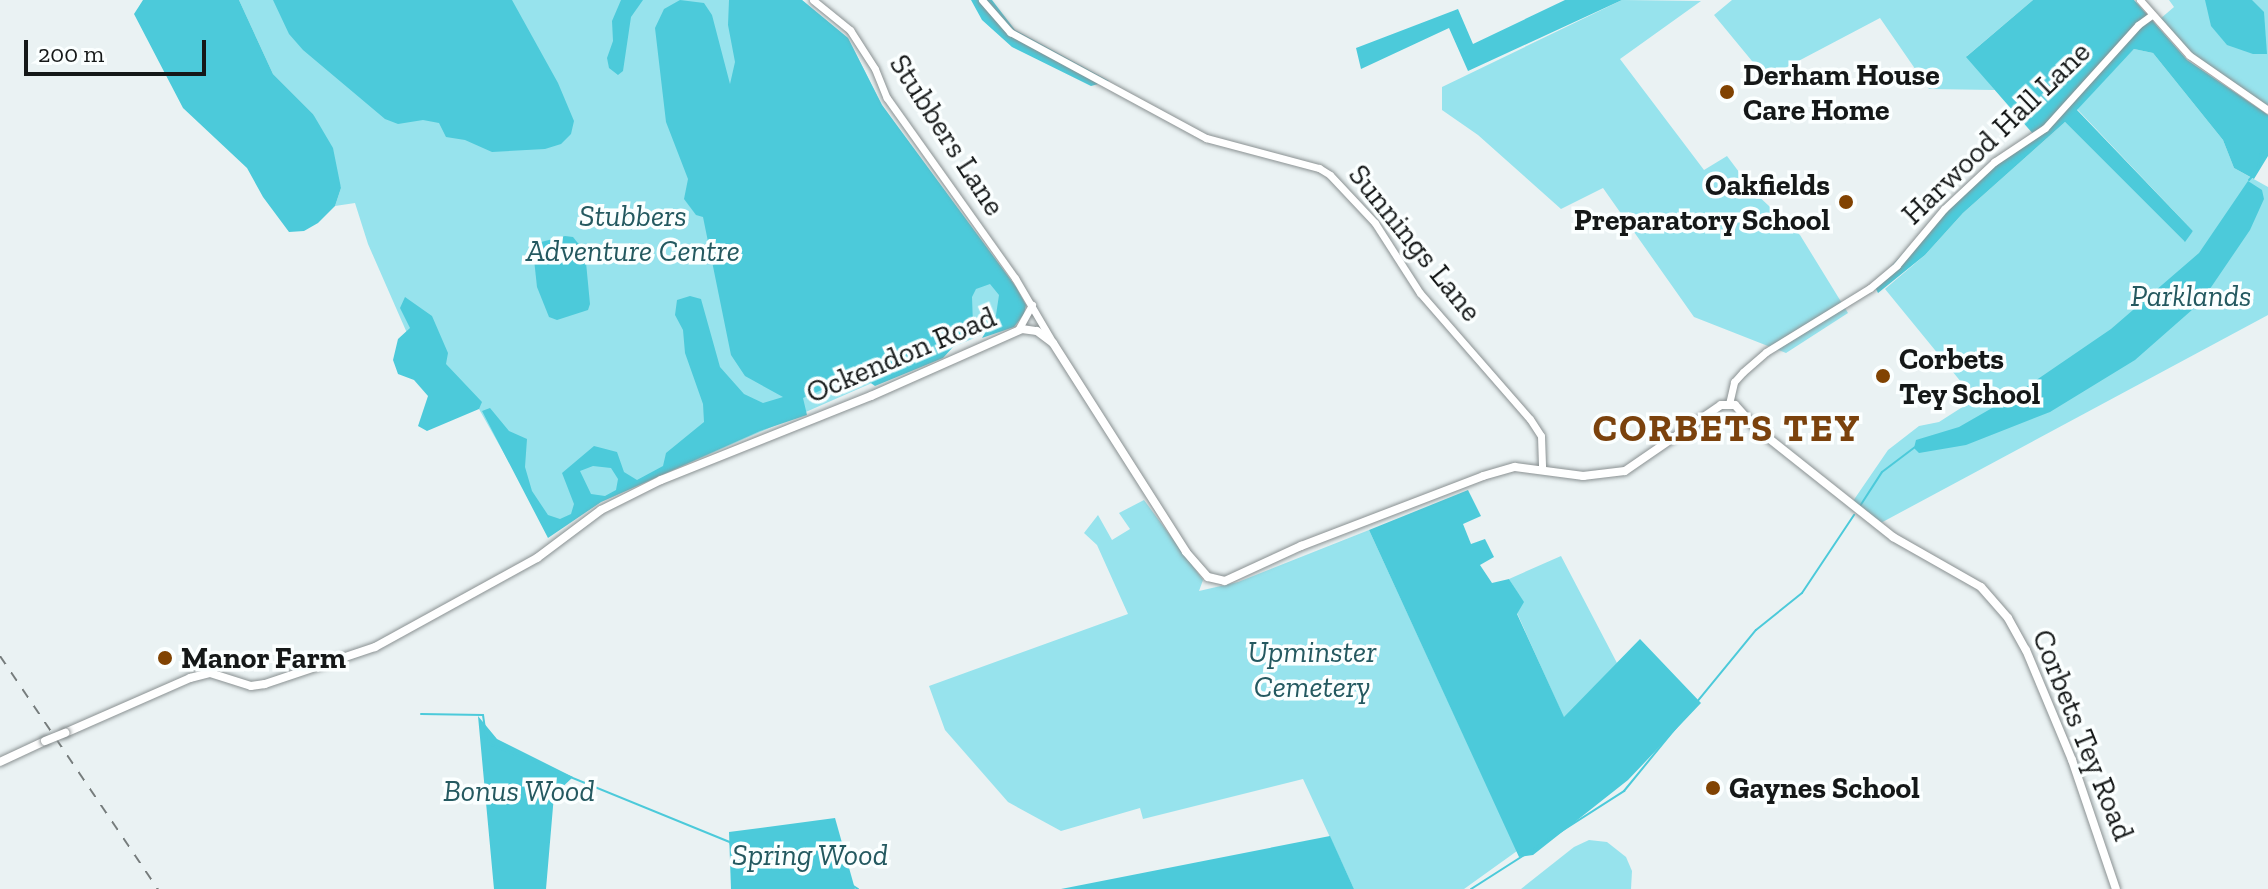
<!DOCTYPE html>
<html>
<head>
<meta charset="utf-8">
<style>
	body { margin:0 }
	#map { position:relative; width:2268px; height:889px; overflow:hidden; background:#eaf2f3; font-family:"Zilla Slab",serif }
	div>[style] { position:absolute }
	.green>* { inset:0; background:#97e3ed }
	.forest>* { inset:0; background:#4ccada }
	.stream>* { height:2px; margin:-1px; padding:0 1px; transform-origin:1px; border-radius:1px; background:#4ccada }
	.roads { filter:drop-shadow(0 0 2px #8a9192) drop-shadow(0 0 2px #8a9192) }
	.tertiary>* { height:7px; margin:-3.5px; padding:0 3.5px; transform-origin:3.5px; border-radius:3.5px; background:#fff }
	.secondary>* { height:8px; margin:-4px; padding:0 4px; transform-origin:4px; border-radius:4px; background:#fff }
	.rail>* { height:2px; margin-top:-1px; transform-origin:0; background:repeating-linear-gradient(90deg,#767c7c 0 10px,transparent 0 20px) }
	.bridges { filter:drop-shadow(0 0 2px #8a9192) drop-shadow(0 0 2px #8a9192) }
	.secondary-bridge>* { height:8px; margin:-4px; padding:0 4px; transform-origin:4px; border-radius:4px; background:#fff }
	.dots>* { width:22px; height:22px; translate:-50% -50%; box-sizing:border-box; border:4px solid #fbffff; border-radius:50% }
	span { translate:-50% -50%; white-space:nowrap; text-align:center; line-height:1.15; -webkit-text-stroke:7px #fbffff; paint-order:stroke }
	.poi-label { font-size:30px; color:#151818; font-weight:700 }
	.left { translate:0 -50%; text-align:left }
	.right { translate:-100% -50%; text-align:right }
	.street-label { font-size:30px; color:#151818 }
	.park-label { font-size:30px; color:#245960; font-style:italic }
	.district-label { font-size:38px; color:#7b420d; font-weight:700; letter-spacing:2px }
	.scale { position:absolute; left:24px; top:40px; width:182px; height:36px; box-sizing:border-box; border:4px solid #151818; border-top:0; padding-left:10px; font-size:24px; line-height:28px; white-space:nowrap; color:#151818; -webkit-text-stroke:6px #fbffff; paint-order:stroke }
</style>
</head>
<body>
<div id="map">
	<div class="green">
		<i style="clip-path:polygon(239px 0,802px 0,848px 38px,882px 105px,1020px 300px,1006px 324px,601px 502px,550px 535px,479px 409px,407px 333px,368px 244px,355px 203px,335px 206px,341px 188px,313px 114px,273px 74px)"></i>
		<i style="clip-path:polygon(1622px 0,1701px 1px,1620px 59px,1704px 170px,1727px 156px,1754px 192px,1800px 235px,1848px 313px,1786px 353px,1694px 317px,1603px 188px,1561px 209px,1478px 135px,1442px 110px,1442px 87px)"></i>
		<i style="clip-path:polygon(1732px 0,2033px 0,1967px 56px,1995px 90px,1929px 89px,1880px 18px,1766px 78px,1714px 15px)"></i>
		<i style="clip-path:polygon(2169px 0,2268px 0,2268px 108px,2189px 55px,2160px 19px,2174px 7px)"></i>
		<i style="clip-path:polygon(2134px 49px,2153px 53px,2223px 140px,2234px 168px,2268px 187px,2268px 315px,1877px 525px,1851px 504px,1888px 450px,1919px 426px,1939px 422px,1975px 399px,1885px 289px,1925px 255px,1963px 213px,2065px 122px,2184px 241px,2193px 231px,2077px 109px)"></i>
		<i style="clip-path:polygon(1144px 500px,1203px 580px,1199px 591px,1238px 582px,1369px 530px,1517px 851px,1464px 889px,1354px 889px,1303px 779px,1143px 819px,1140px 808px,1061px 831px,1008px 802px,945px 730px,929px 686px,1128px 614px,1097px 545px,1084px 533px,1098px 515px,1112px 540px,1130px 529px,1119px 513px)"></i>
		<i style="clip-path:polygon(1561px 556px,1617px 663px,1564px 718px,1517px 613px,1523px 602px,1509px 579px)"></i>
		<i style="clip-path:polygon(1589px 840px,1607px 842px,1626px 857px,1632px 871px,1631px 889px,1521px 889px,1574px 847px)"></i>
	</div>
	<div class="forest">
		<i style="clip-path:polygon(143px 0,239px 0,273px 74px,313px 114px,333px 148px,341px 188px,335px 206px,318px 223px,304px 231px,289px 232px,263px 197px,247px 168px,183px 108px,134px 14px)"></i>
		<i style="clip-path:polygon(273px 0,512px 0,558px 83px,574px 121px,571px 134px,561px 144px,545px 149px,492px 152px,465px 140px,446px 137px,439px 123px,423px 120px,398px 124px,385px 119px,303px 50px,289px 34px)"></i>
		<i style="clip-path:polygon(621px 0,643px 0,631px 17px,623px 71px,618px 75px,609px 68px,607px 58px,613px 41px,612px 21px)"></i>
		<i style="clip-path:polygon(evenodd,680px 0,704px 3px,712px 15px,730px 84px,735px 62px,728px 25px,729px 0,802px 0,848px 38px,882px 105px,1016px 287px,1026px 305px,1024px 314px,1014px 327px,982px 338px,996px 315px,999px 295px,990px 284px,976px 289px,972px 297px,973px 325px,943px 358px,875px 386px,864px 378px,866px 371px,803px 398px,807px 415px,760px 431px,601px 502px,548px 538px,482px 411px,490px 408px,509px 431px,527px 439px,525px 467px,532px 491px,548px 515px,560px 519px,571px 514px,574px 504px,562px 473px,594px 446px,617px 452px,624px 472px,637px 480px,663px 466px,666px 453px,704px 422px,703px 404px,685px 353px,683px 330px,675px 315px,677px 300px,690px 296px,701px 299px,720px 367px,744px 394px,763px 403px,783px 397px,745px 376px,731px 355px,703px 217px,696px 215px,684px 199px,688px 179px,666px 122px,655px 28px,664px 9px,680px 0,593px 466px,611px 468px,618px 479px,616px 490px,605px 496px,591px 494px,580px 471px,593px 466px)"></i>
		<i style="clip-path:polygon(971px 0,992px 0,1015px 30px,1109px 81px,1091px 86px,1012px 47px,982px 20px)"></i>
		<i style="clip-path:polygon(1565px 0,1622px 0,1468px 71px,1449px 28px,1361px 69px,1356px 48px,1458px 9px,1473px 44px)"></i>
		<i style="clip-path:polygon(2033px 0,2134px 0,2187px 60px,2268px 115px,2268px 156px,2254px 179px,2234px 168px,2223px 140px,2153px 53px,2134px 49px,2077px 110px,2193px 231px,2185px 242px,2065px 122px,1963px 213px,1925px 255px,1878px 293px,1874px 285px,1944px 209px,1994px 162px,2034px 135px,1966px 57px)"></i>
		<i style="clip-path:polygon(2205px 0,2252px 0,2264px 12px,2267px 54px,2253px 54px,2227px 45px,2211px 26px)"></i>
		<i style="clip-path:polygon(2248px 181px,2262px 190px,2264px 199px,2250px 230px,2201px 302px,2135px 360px,2050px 412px,1966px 445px,1919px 453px,1914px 448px,1916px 440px,1959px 427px,2013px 396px,2111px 329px,2199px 253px)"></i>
		<i style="clip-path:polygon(565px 236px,573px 237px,585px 252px,590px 304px,588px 310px,557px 320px,549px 317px,537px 287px,533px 250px,537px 243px)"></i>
		<i style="clip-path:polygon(405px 297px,432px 316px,448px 353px,446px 364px,482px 402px,479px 409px,427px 431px,418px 426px,428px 396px,414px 380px,398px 374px,393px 360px,398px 339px,410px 328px,400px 308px)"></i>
		<i style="clip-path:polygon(1468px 490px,1481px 516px,1463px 524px,1471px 544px,1485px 539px,1494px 557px,1480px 565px,1492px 583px,1509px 579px,1524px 602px,1517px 614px,1564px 717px,1640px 639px,1701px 703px,1628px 780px,1533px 855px,1519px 857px,1369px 530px)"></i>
		<i style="clip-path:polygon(478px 716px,497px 739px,573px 777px,554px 795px,546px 889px,494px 889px)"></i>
		<i style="clip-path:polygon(835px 818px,855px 889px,731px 889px,729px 832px)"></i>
		<i style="clip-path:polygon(1330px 836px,1354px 889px,1061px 889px)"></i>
	</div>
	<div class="stream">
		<i style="left:2249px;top:180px;width:12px;rotate:-48deg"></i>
		<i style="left:2257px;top:171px;width:18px;rotate:-77deg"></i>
		<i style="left:2261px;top:153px;width:11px;rotate:-49deg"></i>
		<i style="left:1860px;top:506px;width:40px;rotate:-57.1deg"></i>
		<i style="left:1882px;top:472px;width:41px;rotate:-37.1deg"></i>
		<i style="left:421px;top:714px;width:62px;rotate:0.9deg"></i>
		<i style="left:483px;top:715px;width:28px;rotate:82deg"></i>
		<i style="left:487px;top:743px;width:262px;rotate:22.2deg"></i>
		<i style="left:730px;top:842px;width:14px;rotate:73deg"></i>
		<i style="left:734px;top:855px;width:48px;rotate:20.7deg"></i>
		<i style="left:779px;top:872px;width:48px;rotate:-3.6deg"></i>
		<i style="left:827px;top:869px;width:37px;rotate:33deg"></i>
		<i style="left:1471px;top:889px;width:182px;rotate:-32.6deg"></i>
		<i style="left:1624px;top:791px;width:208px;rotate:-50.7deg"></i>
		<i style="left:1756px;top:630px;width:59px;rotate:-38.8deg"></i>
		<i style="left:1802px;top:593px;width:94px;rotate:-56.3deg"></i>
	</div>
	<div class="roads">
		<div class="tertiary">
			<i style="left:813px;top:0;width:48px;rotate:39deg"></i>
			<i style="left:850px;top:30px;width:46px;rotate:57.3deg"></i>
			<i style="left:875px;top:69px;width:31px;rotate:68deg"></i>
			<i style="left:887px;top:98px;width:221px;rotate:54.6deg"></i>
			<i style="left:1015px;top:278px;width:73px;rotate:59.6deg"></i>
			<i style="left:982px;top:0;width:43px;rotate:48.8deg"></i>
			<i style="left:1010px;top:32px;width:223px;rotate:28.4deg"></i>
			<i style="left:1206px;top:138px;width:117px;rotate:14.9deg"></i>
			<i style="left:1319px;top:168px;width:13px;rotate:32deg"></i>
			<i style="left:1330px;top:175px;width:66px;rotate:46.8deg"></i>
			<i style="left:1375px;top:223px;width:83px;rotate:57.3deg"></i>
			<i style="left:1420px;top:293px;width:167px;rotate:48.9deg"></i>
			<i style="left:1530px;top:419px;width:20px;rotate:57deg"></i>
			<i style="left:1541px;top:436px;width:33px;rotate:88deg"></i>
			<i style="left:2140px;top:0;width:74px;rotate:48.3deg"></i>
			<i style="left:2189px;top:55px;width:96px;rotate:34.8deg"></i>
			<i style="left:1018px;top:330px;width:29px;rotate:-61deg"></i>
			<i style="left:1729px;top:404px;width:23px;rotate:-77deg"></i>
			<i style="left:1734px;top:382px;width:13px;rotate:-48deg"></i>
			<i style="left:1743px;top:372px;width:30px;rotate:-41deg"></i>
			<i style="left:1766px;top:352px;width:122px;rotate:-31.6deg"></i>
			<i style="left:1870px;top:288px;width:35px;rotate:-40deg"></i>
			<i style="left:1897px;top:265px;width:73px;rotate:-50deg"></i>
			<i style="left:1944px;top:209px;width:69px;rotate:-43.2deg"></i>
			<i style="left:1994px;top:162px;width:61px;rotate:-33.7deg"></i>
			<i style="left:2045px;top:128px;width:139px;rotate:-47.9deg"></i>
			<i style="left:2138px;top:25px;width:17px;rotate:-36deg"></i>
		</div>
		<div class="secondary">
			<i style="left:65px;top:733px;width:137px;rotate:-23.7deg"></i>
			<i style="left:190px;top:678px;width:21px;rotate:-14deg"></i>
			<i style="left:210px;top:673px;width:43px;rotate:17.6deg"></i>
			<i style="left:251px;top:686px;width:14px;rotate:-8deg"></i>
			<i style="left:265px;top:684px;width:116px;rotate:-18.6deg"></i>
			<i style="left:375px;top:647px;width:185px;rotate:-28.8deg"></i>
			<i style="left:537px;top:558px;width:80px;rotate:-36.9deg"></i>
			<i style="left:601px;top:510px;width:67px;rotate:-26.6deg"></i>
			<i style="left:661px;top:480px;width:226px;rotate:-21.8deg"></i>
			<i style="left:871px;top:396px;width:165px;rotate:-23.9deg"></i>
			<i style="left:1022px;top:329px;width:15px;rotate:8deg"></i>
			<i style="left:1037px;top:331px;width:20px;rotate:37deg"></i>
			<i style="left:1053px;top:343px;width:248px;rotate:57.5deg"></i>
			<i style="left:1186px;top:552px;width:33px;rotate:49deg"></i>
			<i style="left:1208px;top:577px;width:17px;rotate:13deg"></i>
			<i style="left:1225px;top:581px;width:84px;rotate:-24.7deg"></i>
			<i style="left:1301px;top:546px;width:195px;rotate:-21deg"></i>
			<i style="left:1483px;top:476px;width:33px;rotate:-16deg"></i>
			<i style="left:1515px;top:467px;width:69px;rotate:7.5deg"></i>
			<i style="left:1583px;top:476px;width:42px;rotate:-6.8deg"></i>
			<i style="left:1625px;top:471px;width:116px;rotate:-34.5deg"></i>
			<i style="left:1721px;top:405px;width:14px"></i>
			<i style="left:1735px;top:405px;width:31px;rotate:48deg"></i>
			<i style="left:1756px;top:428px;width:175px;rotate:38.5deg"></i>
			<i style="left:1893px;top:537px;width:101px;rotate:29.6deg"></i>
			<i style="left:1981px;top:587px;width:41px;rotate:48.9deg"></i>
			<i style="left:2008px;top:618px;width:37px;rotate:61deg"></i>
			<i style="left:2026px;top:650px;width:119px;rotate:67.3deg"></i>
			<i style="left:2072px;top:760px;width:136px;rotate:71.2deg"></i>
			<i style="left:0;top:762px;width:50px;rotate:-25deg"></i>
		</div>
	</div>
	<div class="rail">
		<i style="left:0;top:656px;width:282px;rotate:55.9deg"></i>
	</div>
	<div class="bridges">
		<div class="secondary-bridge">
			<i style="left:45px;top:741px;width:22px;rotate:-22deg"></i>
		</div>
	</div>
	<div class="dots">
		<i style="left:1727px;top:92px;background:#814302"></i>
		<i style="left:1846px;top:202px;background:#814302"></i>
		<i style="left:1883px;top:376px;background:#814302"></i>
		<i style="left:165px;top:658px;background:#814302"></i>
		<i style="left:1713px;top:788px;background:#814302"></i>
	</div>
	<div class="poi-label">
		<span class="left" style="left:1743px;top:92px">Derham House<br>Care Home</span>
		<span class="right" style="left:1830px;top:202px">Oakfields<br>Preparatory School</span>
		<span class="left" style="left:1899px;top:376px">Corbets<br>Tey School</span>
		<span class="left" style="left:181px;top:658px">Manor Farm</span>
		<span class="left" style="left:1729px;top:788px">Gaynes School</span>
	</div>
	<div class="street-label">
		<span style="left:1996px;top:133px;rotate:-44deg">Harwood Hall Lane</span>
		<span style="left:947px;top:135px;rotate:57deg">Stubbers Lane</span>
		<span style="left:1415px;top:243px;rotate:51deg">Sunnings Lane</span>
		<span style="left:901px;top:355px;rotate:-23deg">Ockendon Road</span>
		<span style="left:2083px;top:735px;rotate:68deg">Corbets Tey Road</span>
	</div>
	<div class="park-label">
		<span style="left:633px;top:233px">Stubbers<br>Adventure Centre</span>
		<span style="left:2191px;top:296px">Parklands</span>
		<span style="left:1312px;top:669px">Upminster<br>Cemetery</span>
		<span style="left:519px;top:791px">Bonus Wood</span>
		<span style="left:810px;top:855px">Spring Wood</span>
	</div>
	<div class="district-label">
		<span style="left:1727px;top:429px">CORBETS TEY</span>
	</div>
	<div class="scale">200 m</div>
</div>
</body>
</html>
